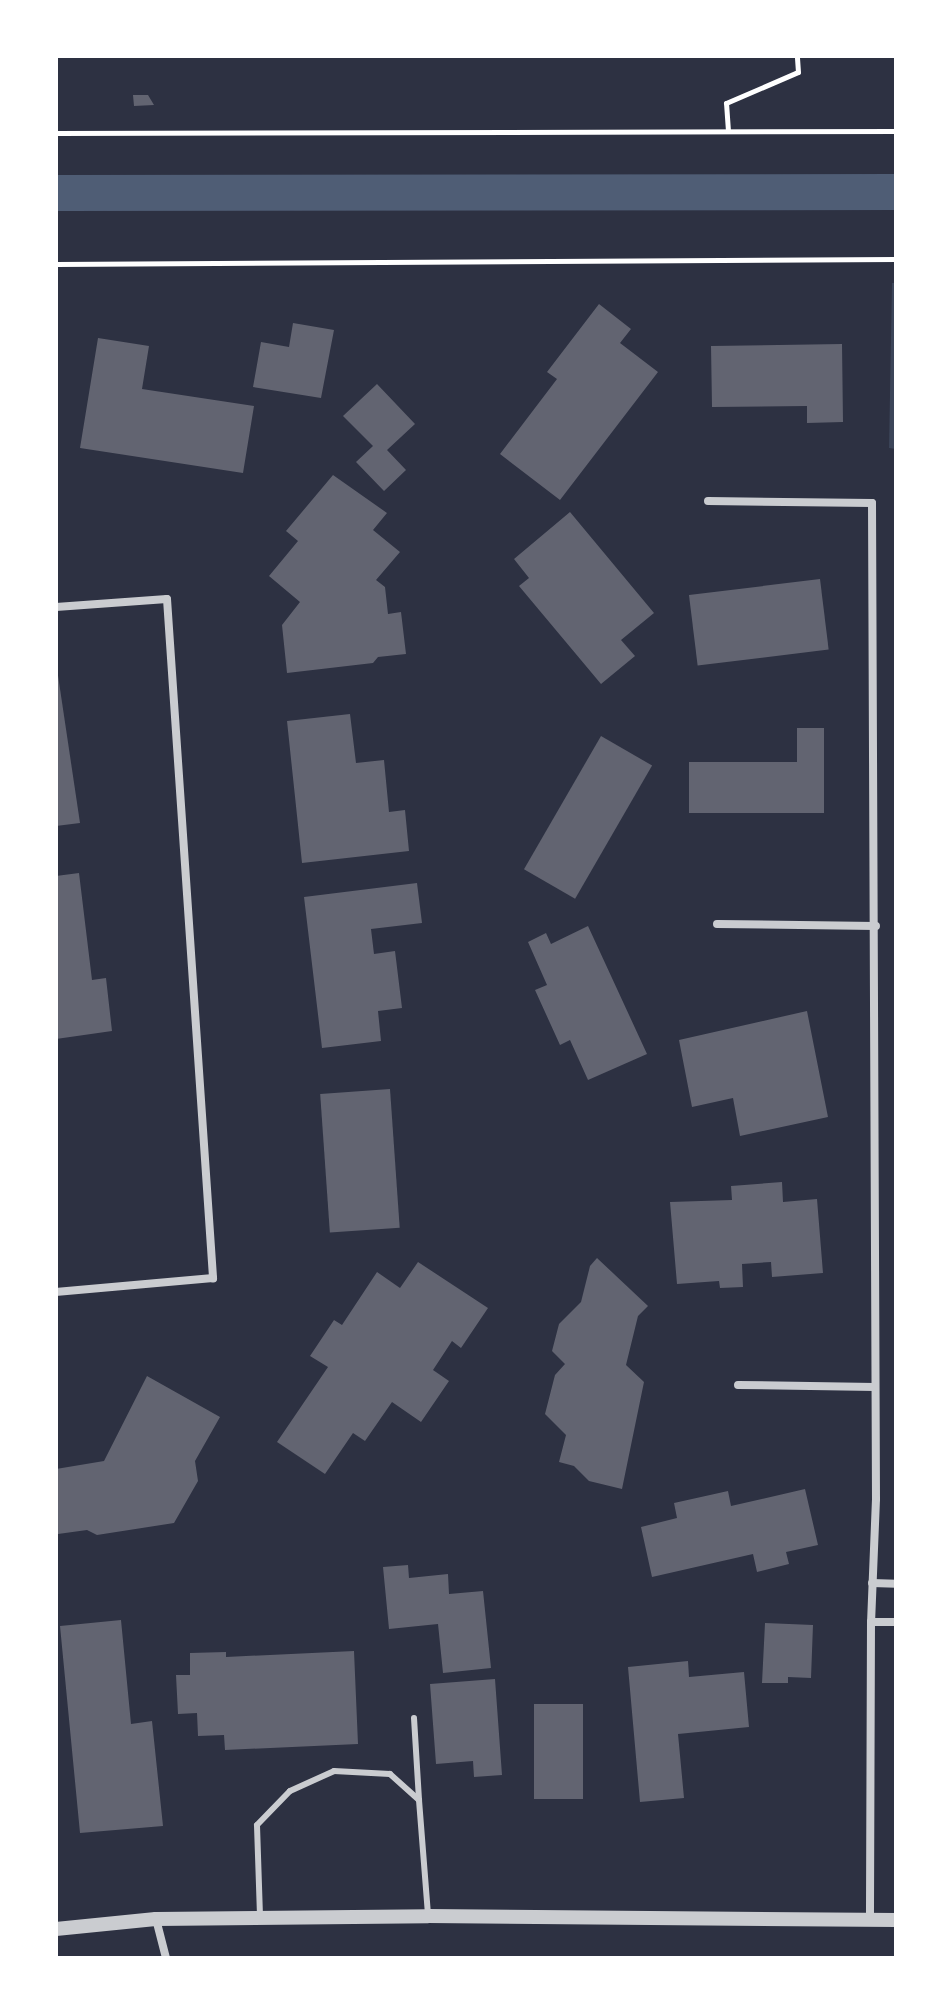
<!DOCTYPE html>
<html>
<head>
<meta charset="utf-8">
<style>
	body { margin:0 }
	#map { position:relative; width:952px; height:2014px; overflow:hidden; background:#2d3142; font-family:"PT Sans",sans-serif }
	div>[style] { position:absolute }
	.green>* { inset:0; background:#3c4559 }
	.canal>* { height:36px; margin:-18px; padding:0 18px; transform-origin:18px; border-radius:18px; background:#4f5d75 }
	.building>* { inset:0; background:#626471; transform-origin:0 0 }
	.path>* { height:5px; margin:-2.5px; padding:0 2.5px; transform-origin:2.5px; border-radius:2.5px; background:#fff }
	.service>* { height:6px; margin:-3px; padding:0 3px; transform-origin:3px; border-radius:3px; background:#caccd0 }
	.minor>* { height:8px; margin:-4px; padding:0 4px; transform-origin:4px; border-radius:4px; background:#caccd0 }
	.tertiary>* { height:14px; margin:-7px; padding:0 7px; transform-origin:7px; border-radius:7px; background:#caccd0 }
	span { translate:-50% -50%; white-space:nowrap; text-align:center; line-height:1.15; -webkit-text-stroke:8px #fff; paint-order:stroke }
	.frame { position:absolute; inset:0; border:58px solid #fff; pointer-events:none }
</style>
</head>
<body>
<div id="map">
	<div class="green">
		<i style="clip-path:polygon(892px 283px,896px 283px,896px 449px,889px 448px)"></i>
	</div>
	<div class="canal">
		<i style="left:56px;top:193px;width:840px;rotate:-0.07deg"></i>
	</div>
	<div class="building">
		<i style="clip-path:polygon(133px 95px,148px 95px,154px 105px,134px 106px)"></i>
		<i style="clip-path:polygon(599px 304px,631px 329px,620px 343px,658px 372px,560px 500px,500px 454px,557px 379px,547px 372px)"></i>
		<i style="clip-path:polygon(293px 323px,334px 330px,321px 398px,253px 387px,261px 342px,289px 347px)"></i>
		<i style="clip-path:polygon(98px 338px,149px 346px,142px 389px,254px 406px,243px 473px,80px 448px)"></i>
		<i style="clip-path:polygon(842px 344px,843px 422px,807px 423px,807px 406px,712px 407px,711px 346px)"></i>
		<i style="clip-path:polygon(377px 384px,415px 424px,387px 450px,406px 470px,384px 491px,356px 462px,373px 446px,343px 416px)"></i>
		<i style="clip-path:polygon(333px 475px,387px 513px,373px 530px,400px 552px,376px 580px,385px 587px,388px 614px,401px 612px,406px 654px,378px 657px,373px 663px,287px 673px,282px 625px,300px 602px,269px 576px,298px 541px,286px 531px)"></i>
		<i style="clip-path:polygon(570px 512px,654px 613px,621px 640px,635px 656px,601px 684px,519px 586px,529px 578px,514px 559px)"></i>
		<i style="left:820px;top:579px;width:71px;height:132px;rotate:83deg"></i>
		<i style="clip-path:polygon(56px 662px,80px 823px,56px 826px)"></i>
		<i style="clip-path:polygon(350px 714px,356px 763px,384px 760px,389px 812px,405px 810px,409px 851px,302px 863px,287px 721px)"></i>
		<i style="clip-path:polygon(797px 728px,824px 728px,824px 813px,689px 813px,689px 762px,797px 762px)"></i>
		<i style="left:601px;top:736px;width:59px;height:154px;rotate:30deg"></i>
		<i style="clip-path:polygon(79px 873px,92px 980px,106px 978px,112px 1031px,56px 1039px,56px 876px)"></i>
		<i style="clip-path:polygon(417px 883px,422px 923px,371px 929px,374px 954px,395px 951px,402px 1008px,378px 1011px,381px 1041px,322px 1048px,304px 897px)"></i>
		<i style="clip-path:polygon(588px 926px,647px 1054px,588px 1080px,570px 1040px,560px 1045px,535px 990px,547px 985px,528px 942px,546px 933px,551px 944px)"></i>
		<i style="clip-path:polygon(807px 1011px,828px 1117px,740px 1136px,733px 1098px,692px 1107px,679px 1040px)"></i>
		<i style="left:390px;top:1089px;width:139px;height:70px;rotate:86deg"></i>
		<i style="clip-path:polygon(782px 1182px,783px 1202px,817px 1199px,823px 1273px,772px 1277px,771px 1262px,742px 1264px,743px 1287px,720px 1288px,719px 1281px,677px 1284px,670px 1202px,732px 1200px,731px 1186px)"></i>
		<i style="clip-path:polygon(597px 1258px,648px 1306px,638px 1316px,626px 1365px,644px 1382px,622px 1489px,589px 1481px,574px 1466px,559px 1462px,566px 1435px,545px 1414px,555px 1375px,565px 1364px,552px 1351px,559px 1324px,581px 1302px,590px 1266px)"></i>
		<i style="clip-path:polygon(418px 1262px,488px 1308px,461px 1348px,452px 1341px,433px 1370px,449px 1381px,421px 1422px,392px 1402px,365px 1441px,353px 1433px,325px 1474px,277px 1442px,328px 1367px,310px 1356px,334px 1320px,342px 1325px,377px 1272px,400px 1288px)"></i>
		<i style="clip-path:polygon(147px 1376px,220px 1417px,195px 1461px,198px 1481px,174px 1523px,97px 1535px,87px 1530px,58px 1534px,56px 1469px,104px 1461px)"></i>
		<i style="clip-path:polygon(805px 1489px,818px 1545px,786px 1552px,789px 1564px,757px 1572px,753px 1554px,652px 1577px,641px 1527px,677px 1518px,674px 1503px,728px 1491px,731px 1506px)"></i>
		<i style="clip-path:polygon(408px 1565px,409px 1578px,448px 1574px,449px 1594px,483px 1591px,491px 1668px,443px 1673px,438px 1624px,389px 1629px,383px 1567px)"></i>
		<i style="clip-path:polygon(121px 1620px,131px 1724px,152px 1721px,163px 1826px,80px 1833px,60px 1626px)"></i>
		<i style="clip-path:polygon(765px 1623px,813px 1625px,811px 1678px,788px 1677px,788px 1683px,762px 1683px)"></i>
		<i style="clip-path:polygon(354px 1651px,358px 1744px,225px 1750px,224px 1735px,198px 1736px,197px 1713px,178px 1714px,176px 1675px,190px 1675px,190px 1653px,226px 1652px,226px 1657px)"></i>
		<i style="clip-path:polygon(688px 1661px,689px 1677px,744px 1672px,749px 1727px,678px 1734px,684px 1798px,640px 1802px,628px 1667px)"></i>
		<i style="clip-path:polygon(495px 1679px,502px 1775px,474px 1777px,473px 1761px,436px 1764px,430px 1684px)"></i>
		<i style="left:534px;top:1704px;width:49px;height:95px"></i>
	</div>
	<div class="path">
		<i style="left:728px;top:131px;width:28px;rotate:-94deg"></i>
		<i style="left:726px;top:103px;width:78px;rotate:-23.3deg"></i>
		<i style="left:798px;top:72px;width:16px;rotate:-94deg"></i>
		<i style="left:56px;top:133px;width:840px;rotate:-0.14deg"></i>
		<i style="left:56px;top:264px;width:840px;rotate:-0.34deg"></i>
	</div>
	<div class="service">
		<i style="left:414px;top:1718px;width:82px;rotate:86.5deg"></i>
		<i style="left:260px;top:1916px;width:91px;rotate:-91.9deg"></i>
		<i style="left:257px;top:1825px;width:47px;rotate:-45.9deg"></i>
		<i style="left:290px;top:1791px;width:48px;rotate:-24.4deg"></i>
		<i style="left:334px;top:1771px;width:56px;rotate:3.1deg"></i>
		<i style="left:390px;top:1774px;width:39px;rotate:42deg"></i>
		<i style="left:419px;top:1800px;width:114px;rotate:85.5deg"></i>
	</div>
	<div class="minor">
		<i style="left:708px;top:501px;width:164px;rotate:0.7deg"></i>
		<i style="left:872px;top:503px;width:996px;rotate:89.77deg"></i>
		<i style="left:876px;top:1499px;width:123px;rotate:92.3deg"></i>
		<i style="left:871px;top:1622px;width:297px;rotate:90.2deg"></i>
		<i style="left:56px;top:607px;width:111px;rotate:-4.1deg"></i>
		<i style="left:167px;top:599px;width:681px;rotate:86.12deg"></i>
		<i style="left:213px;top:1278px;width:158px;rotate:174.9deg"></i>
		<i style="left:717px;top:924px;width:159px;rotate:0.7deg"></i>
		<i style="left:738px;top:1385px;width:137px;rotate:0.8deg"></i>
		<i style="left:872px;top:1583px;width:24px;rotate:2deg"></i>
		<i style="left:871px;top:1622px;width:25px"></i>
		<i style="left:156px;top:1919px;width:40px;rotate:75.6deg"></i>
	</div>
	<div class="tertiary">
		<i style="left:56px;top:1929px;width:100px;rotate:-5.7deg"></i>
		<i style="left:156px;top:1919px;width:272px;rotate:-0.6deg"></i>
		<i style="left:428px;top:1916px;width:468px;rotate:0.5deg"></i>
	</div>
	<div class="frame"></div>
</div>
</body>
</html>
